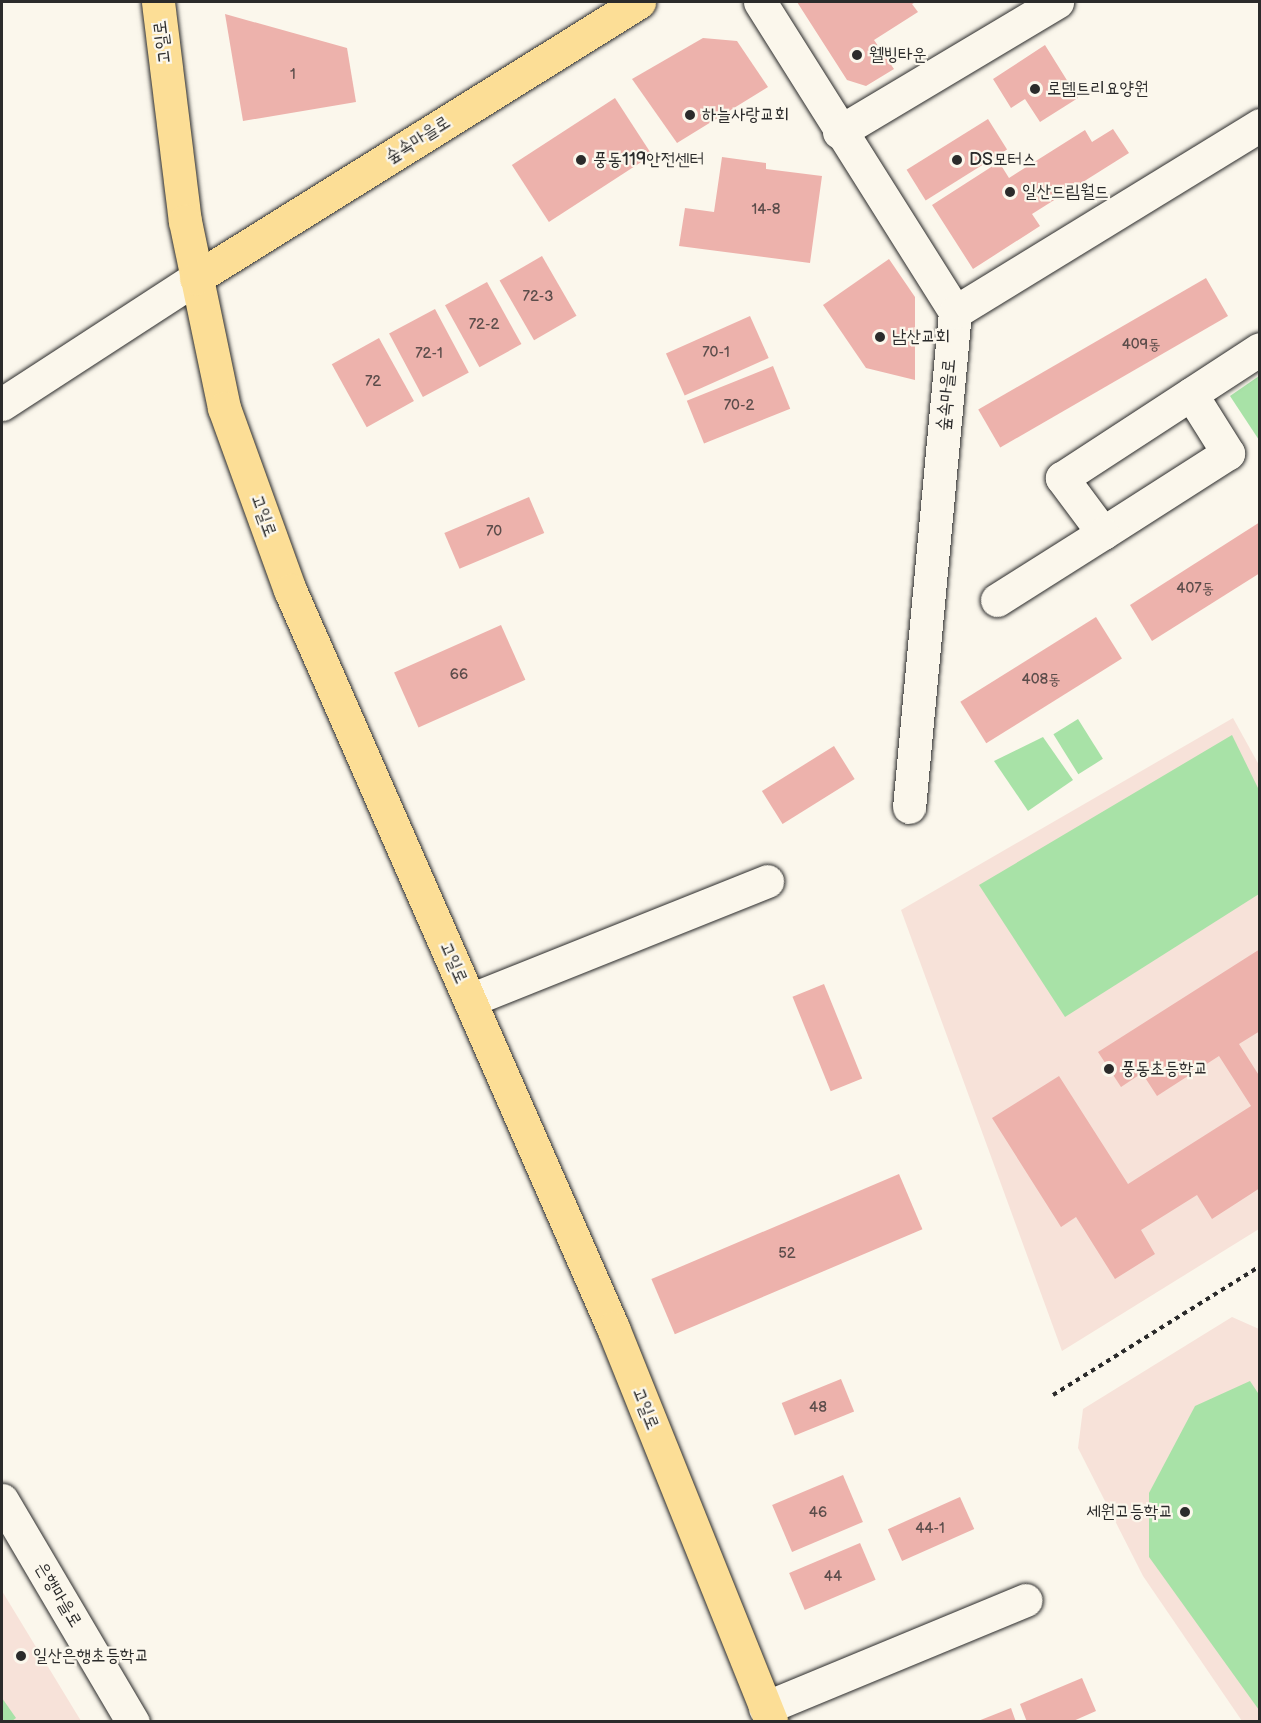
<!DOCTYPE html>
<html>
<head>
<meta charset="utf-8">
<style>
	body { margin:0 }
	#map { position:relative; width:1261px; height:1723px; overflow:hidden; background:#fbf7ec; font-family:"Balsamiq Sans","Poor Story",sans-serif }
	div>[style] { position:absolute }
	.built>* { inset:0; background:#f7e2d9 }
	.green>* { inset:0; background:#a8e2a7; transform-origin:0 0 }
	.building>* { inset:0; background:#edb2ac; transform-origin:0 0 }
	.path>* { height:4px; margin-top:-2px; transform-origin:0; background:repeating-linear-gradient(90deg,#2b2b2b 0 4.5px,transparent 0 9px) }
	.roads { filter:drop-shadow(0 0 2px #2b2b2b) drop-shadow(0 0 2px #2b2b2b) }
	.minor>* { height:33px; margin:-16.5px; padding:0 16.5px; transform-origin:16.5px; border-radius:16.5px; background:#fbf7ec }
	.major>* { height:33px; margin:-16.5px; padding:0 16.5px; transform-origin:16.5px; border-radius:16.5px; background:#fcde96 }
	.dots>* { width:16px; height:16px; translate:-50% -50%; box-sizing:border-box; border:3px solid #fbf7ec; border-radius:50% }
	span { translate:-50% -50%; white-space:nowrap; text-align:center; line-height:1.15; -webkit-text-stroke:4.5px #fbf7ec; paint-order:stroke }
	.number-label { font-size:15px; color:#5c4d4b }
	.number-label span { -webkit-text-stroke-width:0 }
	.street-label { font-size:18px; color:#2b2b2b }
	.poi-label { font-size:18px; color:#2b2b2b }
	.left { translate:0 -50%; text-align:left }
	.right { translate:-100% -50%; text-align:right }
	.frame { position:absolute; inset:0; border:3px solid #2b2b2b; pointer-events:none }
</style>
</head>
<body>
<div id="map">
	<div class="built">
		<i style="clip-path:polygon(1233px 718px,1259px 765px,1259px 1229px,1062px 1351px,901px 910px)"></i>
		<i style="clip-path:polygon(1232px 1317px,1259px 1329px,1259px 1721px,1242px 1721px,1143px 1576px,1078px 1448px,1083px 1409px)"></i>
		<i style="clip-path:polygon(2px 1591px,81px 1721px,2px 1721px)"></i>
	</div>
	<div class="green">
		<i style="clip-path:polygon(1259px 376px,1259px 440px,1230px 396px)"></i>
		<i style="left:1078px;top:719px;width:47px;height:29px;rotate:58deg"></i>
		<i style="clip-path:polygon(1232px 735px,1259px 790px,1259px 894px,1065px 1017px,979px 885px)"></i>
		<i style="clip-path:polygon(1043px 737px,1073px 780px,1028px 811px,994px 761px)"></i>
		<i style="clip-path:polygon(1250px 1381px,1260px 1396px,1259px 1710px,1149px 1557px,1149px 1493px,1195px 1406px)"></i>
		<i style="clip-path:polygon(2px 1698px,16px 1718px,12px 1721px,2px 1721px)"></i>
	</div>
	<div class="building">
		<i style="clip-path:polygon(797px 2px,916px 2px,912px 4px,918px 12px,874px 40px,894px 69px,866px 86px,847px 80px)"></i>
		<i style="clip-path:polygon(225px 14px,347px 48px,356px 102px,243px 121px)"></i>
		<i style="clip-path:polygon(703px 38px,737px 41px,768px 87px,677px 143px,632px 79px)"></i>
		<i style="clip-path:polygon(1045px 45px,1078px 98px,1040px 122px,1025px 99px,1011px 108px,993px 79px)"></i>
		<i style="left:615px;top:98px;width:68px;height:123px;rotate:57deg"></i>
		<i style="left:988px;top:119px;width:36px;height:96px;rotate:58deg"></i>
		<i style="clip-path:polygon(1113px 129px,1129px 153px,1032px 214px,1040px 226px,973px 269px,932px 205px,999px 162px,1009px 178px,1085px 130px,1092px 142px)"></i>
		<i style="clip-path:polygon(722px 157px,766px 163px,766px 169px,822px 176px,810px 263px,679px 246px,685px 208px,714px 212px)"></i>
		<i style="left:542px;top:256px;width:69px;height:49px;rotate:60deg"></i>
		<i style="clip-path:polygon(889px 259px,915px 297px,915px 380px,866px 368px,823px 305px)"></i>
		<i style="left:1206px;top:278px;width:44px;height:263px;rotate:60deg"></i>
		<i style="left:487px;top:282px;width:71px;height:48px;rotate:61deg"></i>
		<i style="left:435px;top:309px;width:72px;height:52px;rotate:62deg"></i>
		<i style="left:750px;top:316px;width:46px;height:92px;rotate:66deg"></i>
		<i style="left:379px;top:338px;width:72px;height:54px;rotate:61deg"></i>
		<i style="left:773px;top:366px;width:46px;height:93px;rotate:68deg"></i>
		<i style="left:529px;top:497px;width:39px;height:92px;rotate:67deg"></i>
		<i style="clip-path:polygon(1260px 522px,1260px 573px,1152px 641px,1130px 605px)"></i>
		<i style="left:1096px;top:617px;width:49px;height:160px;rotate:58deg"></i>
		<i style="left:501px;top:625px;width:60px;height:117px;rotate:66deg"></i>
		<i style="left:834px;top:746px;width:39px;height:85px;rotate:58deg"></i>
		<i style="clip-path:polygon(1260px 949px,1260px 1031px,1239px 1044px,1260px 1077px,1260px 1188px,1212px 1219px,1197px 1195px,1141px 1230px,1155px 1254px,1115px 1279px,1076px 1217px,1061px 1227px,992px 1118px,1059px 1076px,1128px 1184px,1251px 1106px,1219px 1056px,1157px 1096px,1142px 1073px,1121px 1087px,1098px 1052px)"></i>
		<i style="left:824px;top:984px;width:102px;height:34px;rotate:68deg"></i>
		<i style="left:899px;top:1174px;width:60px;height:269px;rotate:67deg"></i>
		<i style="left:841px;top:1379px;width:35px;height:64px;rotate:68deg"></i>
		<i style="left:843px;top:1475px;width:51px;height:77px;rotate:67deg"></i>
		<i style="left:960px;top:1497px;width:35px;height:79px;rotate:66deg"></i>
		<i style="left:860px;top:1543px;width:40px;height:77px;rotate:67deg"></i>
		<i style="clip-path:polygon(1082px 1678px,1096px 1711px,1071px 1722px,1027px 1722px,1020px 1704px)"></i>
		<i style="clip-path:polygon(1011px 1708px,1016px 1722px,978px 1722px,978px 1721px)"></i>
	</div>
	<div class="path">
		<i style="left:1053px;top:1395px;width:244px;rotate:-31.9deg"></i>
	</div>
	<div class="roads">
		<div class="minor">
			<i style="left:760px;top:2px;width:366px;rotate:57.8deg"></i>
			<i style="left:955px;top:312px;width:497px;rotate:95.3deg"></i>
			<i style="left:839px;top:132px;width:254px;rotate:-30.8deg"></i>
			<i style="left:955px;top:312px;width:358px;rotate:-31.5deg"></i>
			<i style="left:1191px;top:394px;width:70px;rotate:57.9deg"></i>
			<i style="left:1228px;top:453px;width:148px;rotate:147.4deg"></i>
			<i style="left:1103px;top:533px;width:69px;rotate:-126.7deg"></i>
			<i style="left:1062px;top:478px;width:236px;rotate:-33.1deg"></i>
			<i style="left:2px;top:404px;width:231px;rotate:-33deg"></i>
			<i style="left:997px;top:600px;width:125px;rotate:-32.3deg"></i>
			<i style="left:470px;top:1000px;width:320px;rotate:-21.8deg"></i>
			<i style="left:2px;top:1500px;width:258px;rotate:59.5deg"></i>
			<i style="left:765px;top:1708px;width:282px;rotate:-22.5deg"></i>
		</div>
		<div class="major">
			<i style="left:158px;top:2px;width:221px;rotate:83deg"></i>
			<i style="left:185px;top:221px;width:191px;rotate:78.2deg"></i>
			<i style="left:224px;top:408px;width:194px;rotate:70.1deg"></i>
			<i style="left:290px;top:590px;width:806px;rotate:66.36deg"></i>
			<i style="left:613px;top:1328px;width:424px;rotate:68.1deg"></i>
			<i style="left:196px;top:278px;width:522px;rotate:-31.92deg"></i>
		</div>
	</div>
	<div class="dots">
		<i style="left:857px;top:55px;background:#2b2b2b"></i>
		<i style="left:1035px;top:89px;background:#2b2b2b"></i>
		<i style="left:690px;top:115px;background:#2b2b2b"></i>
		<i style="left:581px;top:160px;background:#2b2b2b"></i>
		<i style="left:957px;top:160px;background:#2b2b2b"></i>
		<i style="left:1010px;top:192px;background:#2b2b2b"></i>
		<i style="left:880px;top:337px;background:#2b2b2b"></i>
		<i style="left:1109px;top:1069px;background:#2b2b2b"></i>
		<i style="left:1185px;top:1512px;background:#2b2b2b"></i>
		<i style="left:21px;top:1656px;background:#2b2b2b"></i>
	</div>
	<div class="number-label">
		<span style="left:293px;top:75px">1</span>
		<span style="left:766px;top:210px">14-8</span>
		<span style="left:538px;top:297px">72-3</span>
		<span style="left:484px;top:325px">72-2</span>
		<span style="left:1141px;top:345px">409동</span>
		<span style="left:716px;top:353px">70-1</span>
		<span style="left:429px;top:354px">72-1</span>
		<span style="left:373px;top:382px">72</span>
		<span style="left:739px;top:406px">70-2</span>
		<span style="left:494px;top:532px">70</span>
		<span style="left:1195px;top:589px">407동</span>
		<span style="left:459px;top:675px">66</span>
		<span style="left:1041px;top:680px">408동</span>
		<span style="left:787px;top:1254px">52</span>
		<span style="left:818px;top:1408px">48</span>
		<span style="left:818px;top:1513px">46</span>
		<span style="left:930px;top:1529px">44-1</span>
		<span style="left:833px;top:1577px">44</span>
	</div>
	<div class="street-label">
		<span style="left:163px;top:42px;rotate:-97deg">고일로</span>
		<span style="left:418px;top:140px;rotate:-32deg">숲속마을로</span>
		<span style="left:947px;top:395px;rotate:-85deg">숲속마을로</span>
		<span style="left:263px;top:516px;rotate:70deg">고일로</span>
		<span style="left:453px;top:963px;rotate:66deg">고일로</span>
		<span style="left:645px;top:1409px;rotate:68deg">고일로</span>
		<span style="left:58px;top:1595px;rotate:59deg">은행마을로</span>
	</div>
	<div class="poi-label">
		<span class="left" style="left:869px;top:55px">웰빙타운</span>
		<span class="left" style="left:1047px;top:89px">로뎀트리요양원</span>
		<span class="left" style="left:702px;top:115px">하늘사랑교회</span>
		<span class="left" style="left:593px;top:160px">풍동119안전센터</span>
		<span class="left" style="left:969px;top:160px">DS모터스</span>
		<span class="left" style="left:1022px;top:192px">일산드림월드</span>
		<span class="left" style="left:892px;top:337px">남산교회</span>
		<span class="left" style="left:1121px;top:1069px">풍동초등학교</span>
		<span class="right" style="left:1173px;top:1512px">세원고등학교</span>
		<span class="left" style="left:33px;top:1656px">일산은행초등학교</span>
	</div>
	<div class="frame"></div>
</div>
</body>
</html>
